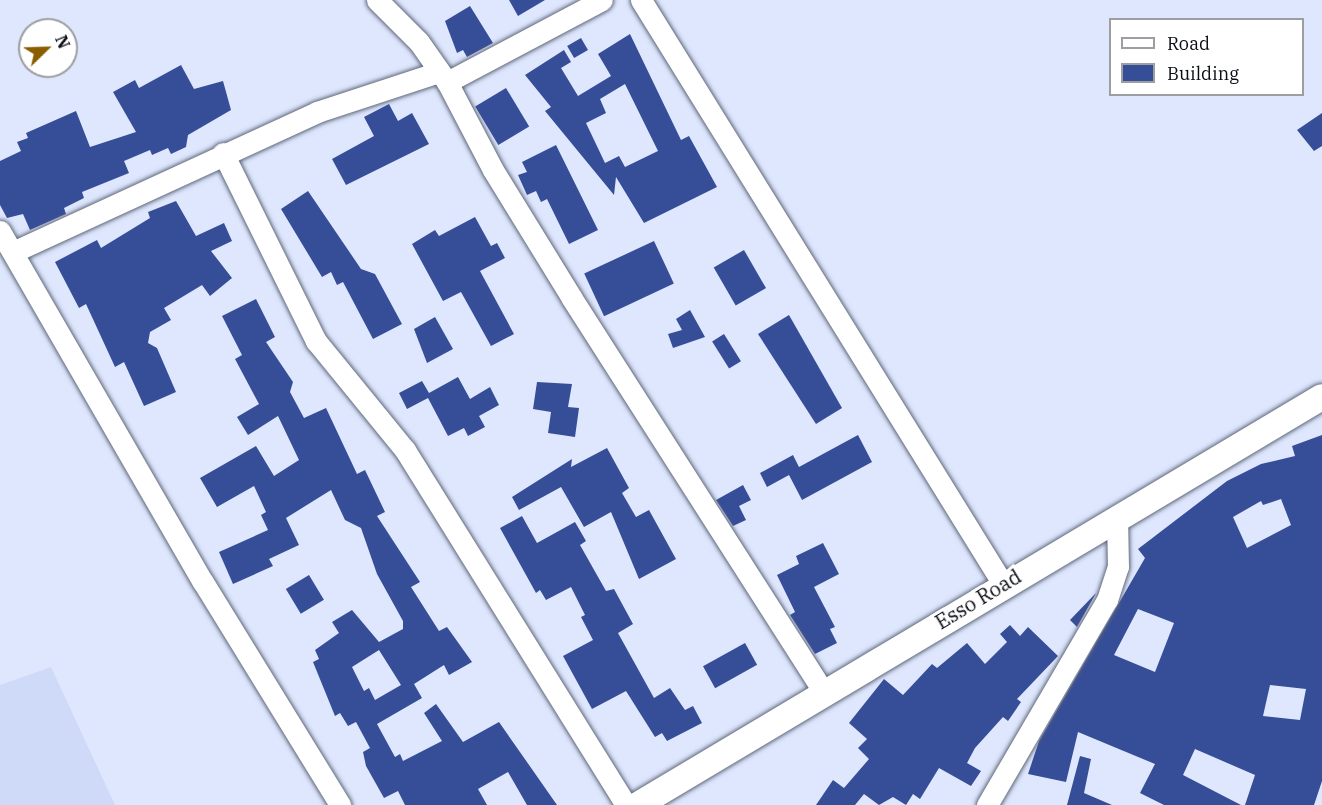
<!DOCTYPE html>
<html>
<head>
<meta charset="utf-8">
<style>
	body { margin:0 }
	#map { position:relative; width:1322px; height:805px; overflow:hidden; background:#dee7fe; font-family:"IBM Plex Serif",serif }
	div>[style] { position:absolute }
	.built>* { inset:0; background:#cedaf8 }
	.building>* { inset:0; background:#364d98; transform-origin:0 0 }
	.roads { filter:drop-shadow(0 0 2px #5f677a) drop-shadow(0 0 2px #5f677a) }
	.minor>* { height:21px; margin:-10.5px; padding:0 10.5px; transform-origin:10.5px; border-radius:10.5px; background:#fff }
	.tertiary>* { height:26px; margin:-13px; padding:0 13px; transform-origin:13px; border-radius:13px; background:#fff }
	span { translate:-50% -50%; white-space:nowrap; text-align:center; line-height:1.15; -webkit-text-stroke:6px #fff; paint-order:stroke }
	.street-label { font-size:20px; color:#0a0d14 }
	.legend { position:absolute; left:1109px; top:18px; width:195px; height:78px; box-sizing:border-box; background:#fff; border:2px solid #9d9ea1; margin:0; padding:8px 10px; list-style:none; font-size:18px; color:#0a0d14 }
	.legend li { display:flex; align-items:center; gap:12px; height:30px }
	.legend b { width:30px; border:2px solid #9d9ea1 }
	.north { position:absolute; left:18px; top:18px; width:60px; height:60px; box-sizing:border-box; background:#fff; border:2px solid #9d9ea1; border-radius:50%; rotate:67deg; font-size:16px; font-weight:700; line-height:24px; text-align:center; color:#0a0d14 }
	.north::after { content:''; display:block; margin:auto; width:21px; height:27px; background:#8a5e00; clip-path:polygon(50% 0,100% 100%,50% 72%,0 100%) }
</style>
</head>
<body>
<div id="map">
	<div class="built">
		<i style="clip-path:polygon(51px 667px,115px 805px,0 805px,0 685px)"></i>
	</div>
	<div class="building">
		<i style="clip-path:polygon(509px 0,545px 0,518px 16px)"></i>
		<i style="clip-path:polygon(470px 6px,493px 43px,467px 57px,463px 50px,457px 53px,445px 21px)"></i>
		<i style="clip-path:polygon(evenodd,630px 34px,681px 140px,689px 136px,717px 187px,644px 223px,616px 177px,614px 195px,545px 111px,551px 107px,525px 75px,564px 50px,571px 62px,561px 68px,578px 96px,611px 76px,598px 54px,630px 34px,625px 84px,658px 151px,625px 167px,619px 156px,605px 163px,586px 123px,606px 113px,600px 99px,625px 84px)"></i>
		<i style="left:581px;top:38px;width:14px;height:16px;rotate:60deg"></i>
		<i style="clip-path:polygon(181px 65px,194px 89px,223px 81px,231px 110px,188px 135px,186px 147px,171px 154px,168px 148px,152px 155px,150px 150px,124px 161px,129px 173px,82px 192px,84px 198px,64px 208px,66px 214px,30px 230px,23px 214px,7px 218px,0 205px,0 161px,21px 151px,17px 142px,28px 138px,26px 133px,76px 111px,90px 147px,136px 132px,113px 92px,135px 80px,139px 88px)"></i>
		<i style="left:506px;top:88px;width:45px;height:36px;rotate:59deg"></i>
		<i style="clip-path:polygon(389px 104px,398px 121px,412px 113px,429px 144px,346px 185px,332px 159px,374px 136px,364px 117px)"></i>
		<i style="clip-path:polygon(1322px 113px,1322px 146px,1314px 151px,1297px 130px)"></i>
		<i style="clip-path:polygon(556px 145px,598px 230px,569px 244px,547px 199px,541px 202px,536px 191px,527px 195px,518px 175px,527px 172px,522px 162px)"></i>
		<i style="clip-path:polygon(308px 191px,361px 269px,375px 274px,402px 324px,373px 339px,343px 282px,337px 285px,331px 272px,322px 277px,281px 209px)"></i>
		<i style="clip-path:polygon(176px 201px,196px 236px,224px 223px,232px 241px,211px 251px,232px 278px,210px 296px,202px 285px,164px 308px,171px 320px,150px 332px,148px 343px,157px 348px,176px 392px,144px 406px,124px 362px,115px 367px,86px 304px,79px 308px,55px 262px,97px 240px,101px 248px,150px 218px,148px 212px)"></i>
		<i style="clip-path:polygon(475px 217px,491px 246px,497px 243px,505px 258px,480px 271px,514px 334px,491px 346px,461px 292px,443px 301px,412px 244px,435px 230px,439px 236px)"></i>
		<i style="left:654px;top:241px;width:47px;height:77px;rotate:65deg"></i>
		<i style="left:744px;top:250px;width:44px;height:35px;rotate:60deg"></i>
		<i style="clip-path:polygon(evenodd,256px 299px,275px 337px,266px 342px,293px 382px,290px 392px,304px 418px,326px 408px,357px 474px,365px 470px,385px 512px,377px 516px,420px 582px,411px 587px,439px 631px,447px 627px,472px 662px,449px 675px,444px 665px,414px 684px,422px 698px,377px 724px,395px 757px,400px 754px,403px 761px,442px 741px,424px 713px,436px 704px,463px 742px,499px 722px,557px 805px,527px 805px,508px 772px,478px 789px,487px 805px,405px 805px,398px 791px,384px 798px,366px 766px,363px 752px,370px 748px,356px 722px,348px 726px,340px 713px,335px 716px,313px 662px,319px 659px,315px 650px,339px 633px,332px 622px,352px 610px,379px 642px,403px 629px,403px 621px,377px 574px,361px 528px,345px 520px,331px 490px,286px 518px,299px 545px,269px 559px,273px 566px,233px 584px,219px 552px,268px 530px,261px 515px,266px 512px,254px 486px,217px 507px,200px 478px,256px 446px,274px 476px,299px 460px,278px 416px,248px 435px,237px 417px,259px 404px,235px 359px,242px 355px,222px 316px,256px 299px,379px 650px,401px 685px,375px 700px,369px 688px,364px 691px,352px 667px,379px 650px)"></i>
		<i style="clip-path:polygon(690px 310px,705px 337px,673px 348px,668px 334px,682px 330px,676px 319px)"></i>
		<i style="clip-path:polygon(789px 315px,842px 408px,816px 424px,758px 334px)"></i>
		<i style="clip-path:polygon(435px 317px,453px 349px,427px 363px,414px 329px)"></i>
		<i style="left:724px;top:334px;width:32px;height:14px;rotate:58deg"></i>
		<i style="clip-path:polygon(458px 377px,470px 399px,490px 387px,499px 405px,479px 416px,485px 427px,468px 436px,464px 428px,448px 436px,428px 398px,407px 409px,399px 393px,422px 381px,429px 393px)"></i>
		<i style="clip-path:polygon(537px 382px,572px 384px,568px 407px,579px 408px,575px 437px,548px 433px,551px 412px,533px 409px)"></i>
		<i style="clip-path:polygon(858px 435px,872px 462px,802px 500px,789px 475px,767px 487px,760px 473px,793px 455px,799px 467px)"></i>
		<i style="clip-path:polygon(evenodd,1322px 435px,1322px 781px,1314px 805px,1245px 805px,1255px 775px,1195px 749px,1183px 775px,1241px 805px,1164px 805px,1140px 793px,1155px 764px,1078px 732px,1066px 782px,1028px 774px,1039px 741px,1145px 558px,1138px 549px,1227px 481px,1261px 464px,1295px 456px,1292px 446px,1322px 435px,1281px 499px,1291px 525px,1247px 548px,1233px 517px,1261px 501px,1263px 505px,1281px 499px,1322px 435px,1138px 609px,1174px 623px,1155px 672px,1114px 655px,1138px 609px,1322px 435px,1270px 685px,1306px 689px,1300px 720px,1263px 716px,1270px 685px)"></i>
		<i style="clip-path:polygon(607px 448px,629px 488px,622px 493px,636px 517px,649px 510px,676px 559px,639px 579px,611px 512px,584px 527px,561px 487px,519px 510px,512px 497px,572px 459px,571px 467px)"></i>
		<i style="clip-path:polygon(743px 485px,751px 500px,739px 506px,746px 520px,733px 526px,716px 500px)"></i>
		<i style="clip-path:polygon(522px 516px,537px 543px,575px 522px,586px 541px,580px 545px,606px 591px,614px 589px,633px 624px,618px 633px,654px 698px,670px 688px,685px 710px,693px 706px,702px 723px,667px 741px,662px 733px,655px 737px,626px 691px,592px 709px,563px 656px,593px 640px,581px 617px,585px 615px,571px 587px,546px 600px,540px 590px,536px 593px,500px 528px)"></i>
		<i style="clip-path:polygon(823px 543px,839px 574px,814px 587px,835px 627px,830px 629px,837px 643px,815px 654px,790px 615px,795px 612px,777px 575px,799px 564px,796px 556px)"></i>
		<i style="left:309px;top:575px;width:29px;height:27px;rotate:59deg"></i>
		<i style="clip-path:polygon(1096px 593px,1095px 595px,1077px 627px,1070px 620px)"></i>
		<i style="clip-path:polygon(1010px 625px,1020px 636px,1028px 627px,1058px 656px,1017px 699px,1021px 702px,1008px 721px,1003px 717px,975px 748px,967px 763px,981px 771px,971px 786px,939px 768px,920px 799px,913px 794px,906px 805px,893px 797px,879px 805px,864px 794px,855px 805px,816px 805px,833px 780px,844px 788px,869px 759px,858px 748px,867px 739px,849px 723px,884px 679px,903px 695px,932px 664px,937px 668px,967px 643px,985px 664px,1007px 642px,1000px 634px)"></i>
		<i style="left:745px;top:643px;width:25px;height:48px;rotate:61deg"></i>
		<i style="clip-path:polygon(1080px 756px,1091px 759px,1084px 793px,1112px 805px,1067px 805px)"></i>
	</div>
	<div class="roads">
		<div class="minor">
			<i style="left:377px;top:0;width:59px;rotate:45deg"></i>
			<i style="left:419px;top:42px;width:49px;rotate:55deg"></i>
			<i style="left:447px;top:82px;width:99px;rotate:62.4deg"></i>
			<i style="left:493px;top:170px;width:149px;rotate:58.4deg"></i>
			<i style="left:571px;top:297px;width:469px;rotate:57.4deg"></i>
			<i style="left:641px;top:0;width:687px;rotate:58.21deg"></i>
			<i style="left:447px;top:82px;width:175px;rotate:-27.9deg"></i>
			<i style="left:223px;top:153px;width:210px;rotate:63.7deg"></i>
			<i style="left:316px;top:341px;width:141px;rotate:50.8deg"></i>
			<i style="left:405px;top:450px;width:418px;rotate:58.1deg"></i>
			<i style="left:0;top:231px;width:405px;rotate:60deg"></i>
			<i style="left:203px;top:582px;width:262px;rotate:58.4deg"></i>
			<i style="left:13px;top:252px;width:335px;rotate:-24.7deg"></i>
			<i style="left:317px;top:112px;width:128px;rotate:-18.2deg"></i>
			<i style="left:987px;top:805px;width:238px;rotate:-59.7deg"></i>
			<i style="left:1107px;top:600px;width:35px;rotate:-72deg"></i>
			<i style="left:1118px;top:567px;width:51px;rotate:-91.1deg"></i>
		</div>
		<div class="tertiary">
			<i style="left:638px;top:805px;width:796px;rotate:-30.82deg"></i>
		</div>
	</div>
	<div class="street-label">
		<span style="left:978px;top:599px;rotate:-31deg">Esso Road</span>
	</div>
	<ul class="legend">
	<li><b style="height:8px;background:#fff"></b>Road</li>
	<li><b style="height:16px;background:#364d98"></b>Building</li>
	</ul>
	<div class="north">N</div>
</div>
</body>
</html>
